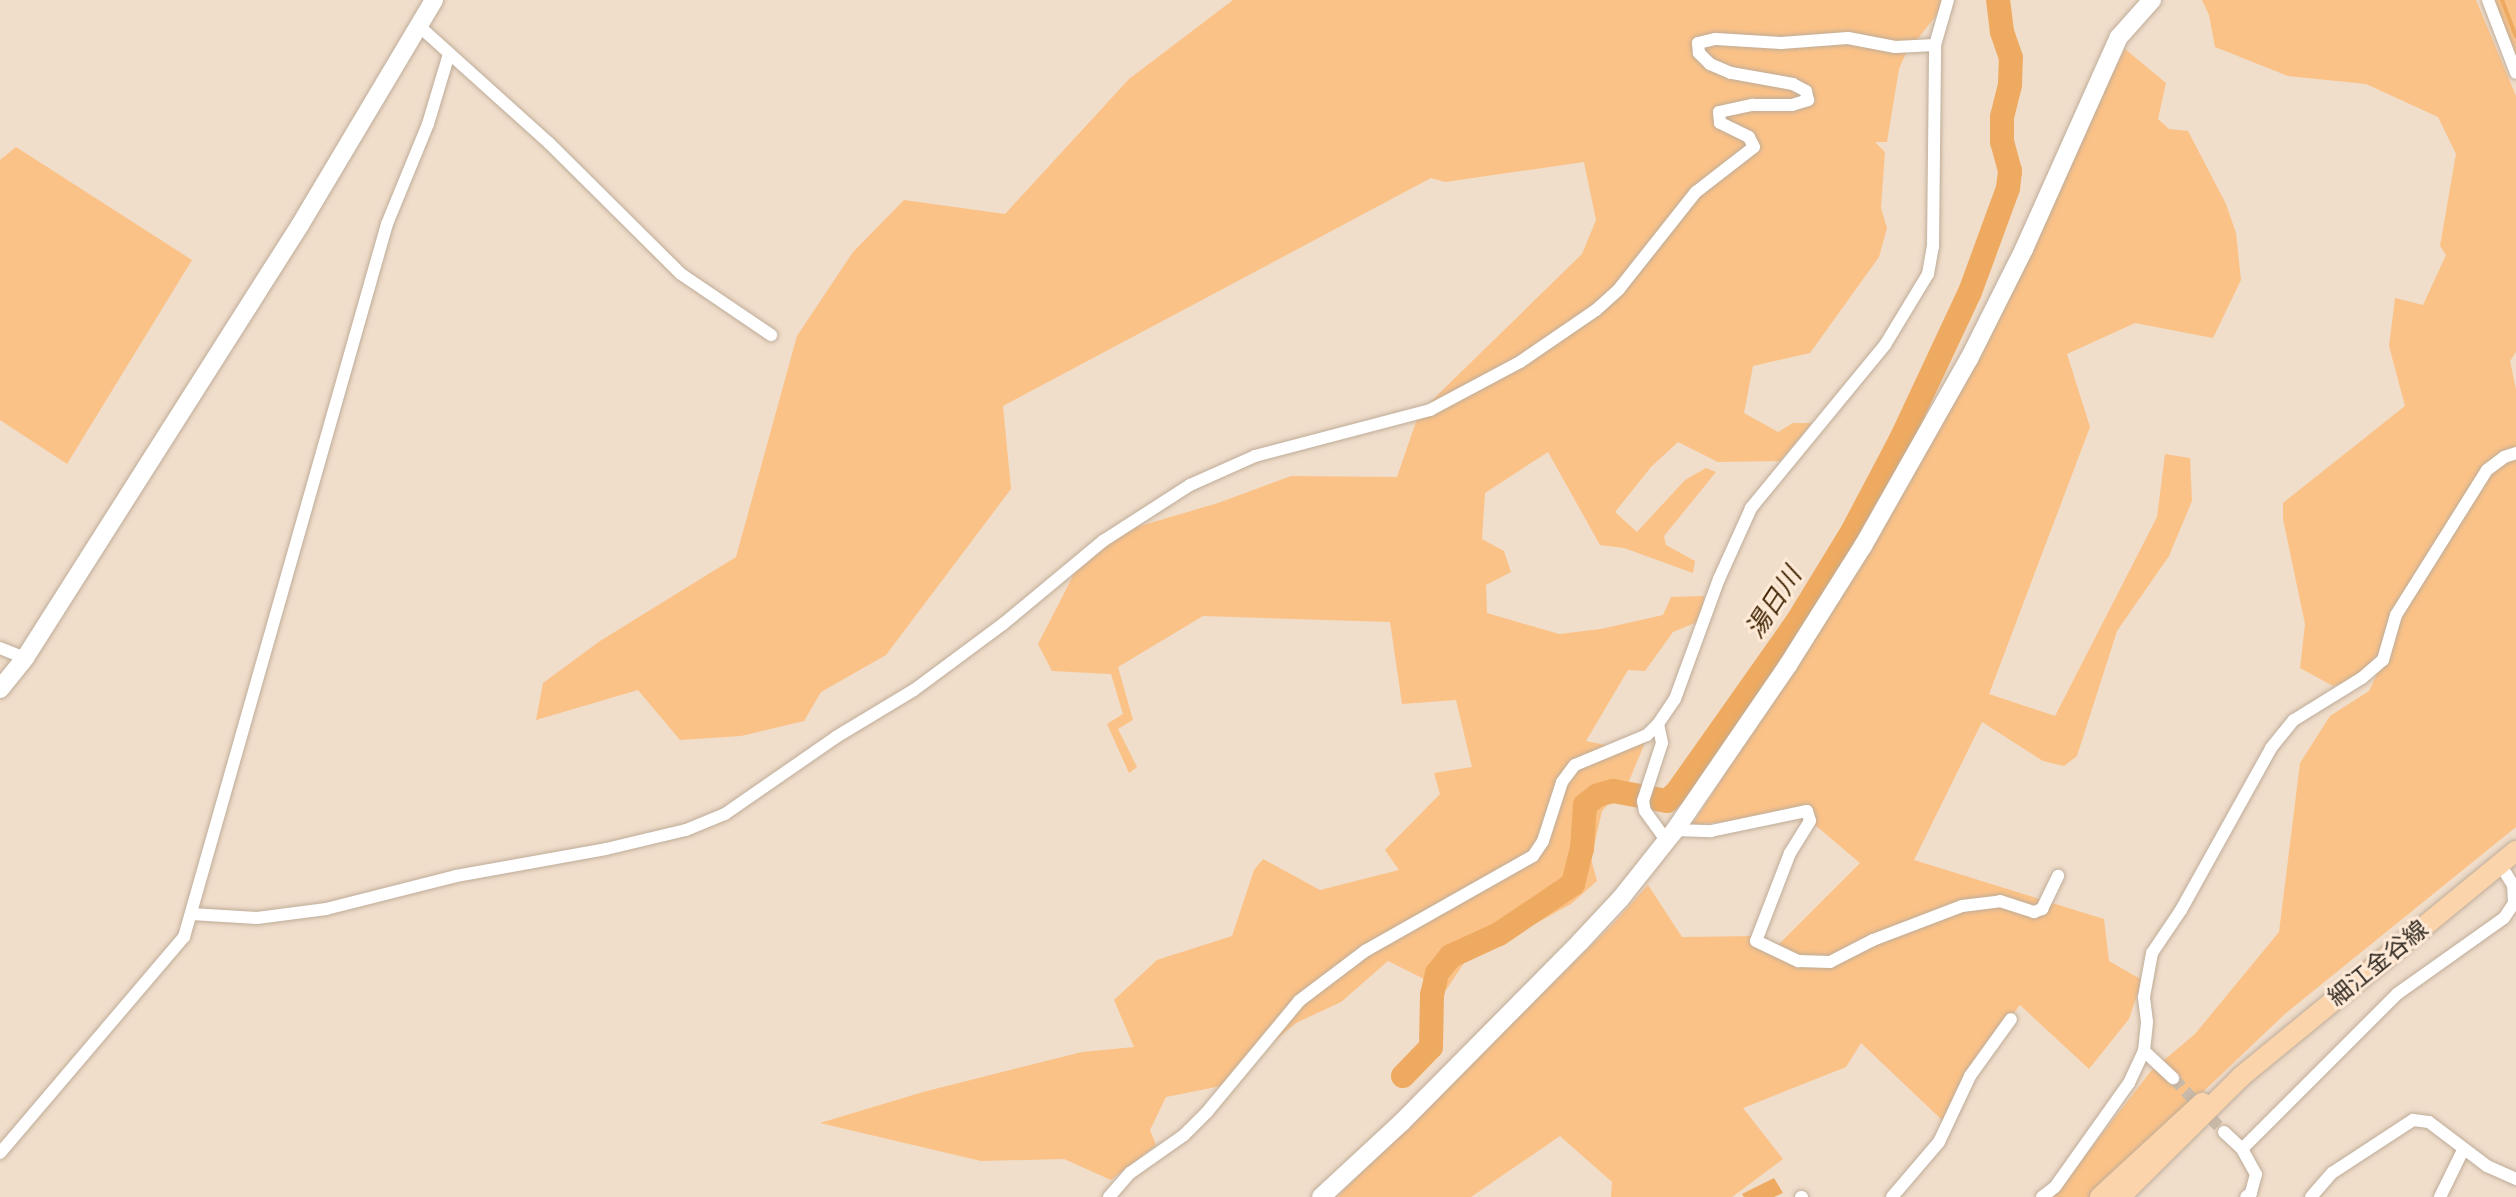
<!DOCTYPE html>
<html>
<head>
<meta charset="utf-8">
<style>
	body { margin:0 }
	#map { position:relative; width:2516px; height:1197px; overflow:hidden; background:#f0ddca; font-family:Montserrat,"Noto Sans JP",sans-serif }
	div>[style] { position:absolute }
	.green>* { inset:0; background:#fbc287 }
	.water>* { inset:0; background:#eeaa60 }
	.stream>* { height:4px; margin:-2px; padding:0 2px; transform-origin:2px; border-radius:2px; background:#eeaa60 }
	.river>* { height:24px; margin:-12px; padding:0 12px; transform-origin:12px; border-radius:12px; background:#eeaa60 }
	.street-tunnel>* { height:12px; margin-top:-6px; transform-origin:0; background:repeating-linear-gradient(90deg,#cabaa9 0 12px,transparent 0 18px) }
	.roads { filter:drop-shadow(0 0 2px #beac99) drop-shadow(0 0 2px #beac99) }
	.street>* { height:12px; margin:-6px; padding:0 6px; transform-origin:6px; border-radius:6px; background:#fff }
	.secondary>* { height:18px; margin:-9px; padding:0 9px; transform-origin:9px; border-radius:9px; background:#fff }
	.primary>* { height:20px; margin:-10px; padding:0 10px; transform-origin:10px; border-radius:10px; background:#fbd4ab }
	span { translate:-50% -50%; white-space:nowrap; text-align:center; line-height:1.15; -webkit-text-stroke:6px #feead7; paint-order:stroke }
	.street-label { font-size:24px; color:#332c24 }
	.water-label { font-size:26px; color:#442908; font-style:italic }
</style>
</head>
<body>
<div id="map">
	<div class="green">
		<i style="clip-path:polygon(1233px 0,1949px 0,1906px 53px,1899px 69px,1887px 142px,1875px 142px,1885px 152px,1881px 208px,1887px 228px,1879px 257px,1810px 353px,1753px 366px,1744px 413px,1778px 432px,1793px 423px,1812px 423px,1780px 461px,1718px 462px,1678px 442px,1651px 467px,1615px 512px,1637px 532px,1685px 480px,1706px 468px,1716px 472px,1664px 536px,1666px 545px,1695px 561px,1693px 573px,1624px 548px,1600px 545px,1548px 452px,1485px 493px,1482px 539px,1504px 551px,1511px 572px,1486px 585px,1487px 613px,1559px 634px,1601px 629px,1663px 615px,1671px 597px,1704px 596px,1702px 620px,1673px 632px,1645px 671px,1628px 670px,1586px 741px,1625px 749px,1646px 740px,1629px 781px,1602px 811px,1591px 859px,1597px 881px,1571px 904px,1464px 963px,1446px 990px,1388px 961px,1341px 1002px,1296px 1023px,1221px 1086px,1166px 1097px,1150px 1130px,1156px 1145px,1111px 1180px,1064px 1159px,981px 1161px,820px 1123px,923px 1092px,1082px 1052px,1134px 1047px,1114px 1000px,1157px 960px,1232px 936px,1254px 870px,1263px 859px,1320px 890px,1399px 870px,1385px 850px,1440px 794px,1434px 773px,1472px 767px,1456px 700px,1402px 704px,1390px 622px,1203px 616px,1118px 667px,1133px 720px,1118px 729px,1137px 767px,1129px 773px,1107px 724px,1123px 714px,1111px 674px,1052px 671px,1038px 644px,1074px 574px,1123px 531px,1218px 503px,1291px 476px,1397px 477px,1419px 413px,1582px 254px,1596px 220px,1584px 162px,1445px 182px,1431px 178px,1003px 406px,1011px 489px,886px 655px,821px 692px,804px 721px,741px 736px,680px 740px,638px 690px,536px 720px,543px 683px,600px 641px,736px 557px,797px 336px,853px 252px,904px 200px,1005px 214px,1129px 79px)"></i>
		<i style="clip-path:polygon(2202px 0,2476px 0,2516px 96px,2516px 352px,2510px 361px,2516px 389px,2516px 827px,2286px 1013px,2092px 1197px,2053px 1197px,2151px 1071px,2195px 1034px,2279px 932px,2300px 763px,2330px 716px,2369px 691px,2377px 674px,2333px 686px,2300px 668px,2305px 624px,2283px 519px,2283px 503px,2405px 406px,2389px 346px,2395px 298px,2423px 305px,2446px 255px,2440px 246px,2456px 154px,2438px 117px,2366px 84px,2288px 76px,2215px 47px,2209px 15px)"></i>
		<i style="clip-path:polygon(2493px 0,2516px 0,2516px 65px)"></i>
		<i style="clip-path:polygon(2125px 49px,2166px 83px,2158px 119px,2169px 129px,2188px 131px,2226px 204px,2236px 233px,2241px 280px,2213px 338px,2135px 323px,2067px 354px,2090px 427px,1989px 694px,2055px 716px,2157px 517px,2165px 454px,2190px 458px,2192px 501px,2169px 556px,2117px 631px,2077px 756px,2064px 766px,2043px 761px,1982px 722px,1914px 860px,2104px 919px,2109px 961px,2142px 980px,2129px 1019px,2089px 1069px,2020px 1005px,1959px 1084px,1943px 1121px,1861px 1043px,1846px 1067px,1743px 1108px,1783px 1159px,1732px 1197px,1611px 1197px,1612px 1182px,1560px 1136px,1471px 1197px,1337px 1197px,1613px 924px,1648px 885px,1682px 937px,1756px 936px,1779px 944px,1860px 863px,1802px 814px,1692px 825px,1849px 582px)"></i>
		<i style="clip-path:polygon(16px 147px,192px 260px,67px 464px,0 420px,0 160px)"></i>
	</div>
	<div class="water">
		<i style="clip-path:polygon(1774px 1178px,1783px 1193px,1774px 1197px,1744px 1197px,1742px 1194px)"></i>
	</div>
	<div class="stream">
		<i style="left:2502px;top:0;width:39px;rotate:69deg"></i>
	</div>
	<div class="river">
		<i style="left:1403px;top:1076px;width:40px;rotate:-46deg"></i>
		<i style="left:1431px;top:1047px;width:52px;rotate:-88.9deg"></i>
		<i style="left:1432px;top:995px;width:23px;rotate:-77deg"></i>
		<i style="left:1437px;top:973px;width:22px;rotate:-51deg"></i>
		<i style="left:1451px;top:956px;width:53px;rotate:-24.6deg"></i>
		<i style="left:1499px;top:934px;width:89px;rotate:-34deg"></i>
		<i style="left:1573px;top:884px;width:36px;rotate:-76deg"></i>
		<i style="left:1582px;top:849px;width:44px;rotate:-86.1deg"></i>
		<i style="left:1585px;top:805px;width:16px;rotate:-38deg"></i>
		<i style="left:1598px;top:795px;width:16px;rotate:-15deg"></i>
		<i style="left:1613px;top:791px;width:55px;rotate:10.5deg"></i>
		<i style="left:1667px;top:801px;width:13px;rotate:-42deg"></i>
		<i style="left:1677px;top:792px;width:208px;rotate:-54.8deg"></i>
		<i style="left:1797px;top:622px;width:105px;rotate:-58.6deg"></i>
		<i style="left:1852px;top:532px;width:105px;rotate:-62.2deg"></i>
		<i style="left:1901px;top:439px;width:162px;rotate:-64.9deg"></i>
		<i style="left:1970px;top:292px;width:111px;rotate:-69.9deg"></i>
		<i style="left:2008px;top:188px;width:17px;rotate:-83deg"></i>
		<i style="left:2010px;top:171px;width:30px;rotate:-105deg"></i>
		<i style="left:2002px;top:142px;width:25px;rotate:-90deg"></i>
		<i style="left:2002px;top:117px;width:34px;rotate:-76deg"></i>
		<i style="left:2010px;top:84px;width:26px;rotate:-88deg"></i>
		<i style="left:2011px;top:58px;width:28px;rotate:-109deg"></i>
		<i style="left:2002px;top:32px;width:32px;rotate:-97deg"></i>
	</div>
	<div class="street-tunnel">
		<i style="left:2173px;top:1078px;width:74px;rotate:46.6deg"></i>
	</div>
	<div class="roads">
		<div class="street">
			<i style="left:2488px;top:0;width:78px;rotate:69deg"></i>
			<i style="left:419px;top:26px;width:175px;rotate:42deg"></i>
			<i style="left:549px;top:143px;width:186px;rotate:44.8deg"></i>
			<i style="left:681px;top:274px;width:109px;rotate:34.1deg"></i>
			<i style="left:0;top:648px;width:27px;rotate:22deg"></i>
			<i style="left:1658px;top:724px;width:19px;rotate:78deg"></i>
			<i style="left:1662px;top:743px;width:61px;rotate:108.1deg"></i>
			<i style="left:1643px;top:801px;width:10px;rotate:79deg"></i>
			<i style="left:1645px;top:811px;width:37px;rotate:54deg"></i>
			<i style="left:1675px;top:830px;width:36px;rotate:2deg"></i>
			<i style="left:1711px;top:831px;width:98px;rotate:-11.8deg"></i>
			<i style="left:1807px;top:811px;width:10px;rotate:73deg"></i>
			<i style="left:1810px;top:821px;width:38px;rotate:122deg"></i>
			<i style="left:1790px;top:853px;width:94px;rotate:111.1deg"></i>
			<i style="left:1756px;top:941px;width:47px;rotate:25.5deg"></i>
			<i style="left:1798px;top:961px;width:32px;rotate:2deg"></i>
			<i style="left:1830px;top:962px;width:48px;rotate:-27.1deg"></i>
			<i style="left:1873px;top:940px;width:95px;rotate:-20.9deg"></i>
			<i style="left:1962px;top:906px;width:38px;rotate:-7deg"></i>
			<i style="left:2000px;top:901px;width:36px;rotate:18deg"></i>
			<i style="left:2034px;top:912px;width:9px;rotate:-21deg"></i>
			<i style="left:2042px;top:909px;width:37px;rotate:-64deg"></i>
			<i style="left:191px;top:914px;width:66px;rotate:3.5deg"></i>
			<i style="left:257px;top:918px;width:70px;rotate:-7.4deg"></i>
			<i style="left:326px;top:909px;width:134px;rotate:-14.2deg"></i>
			<i style="left:456px;top:876px;width:152px;rotate:-10.2deg"></i>
			<i style="left:606px;top:849px;width:82px;rotate:-13.4deg"></i>
			<i style="left:686px;top:830px;width:42px;rotate:-22.3deg"></i>
			<i style="left:725px;top:814px;width:135px;rotate:-34.7deg"></i>
			<i style="left:836px;top:737px;width:91px;rotate:-31.1deg"></i>
			<i style="left:914px;top:690px;width:111px;rotate:-36.6deg"></i>
			<i style="left:1003px;top:624px;width:130px;rotate:-39.7deg"></i>
			<i style="left:1103px;top:541px;width:103px;rotate:-32.8deg"></i>
			<i style="left:1190px;top:485px;width:71px;rotate:-24deg"></i>
			<i style="left:1255px;top:456px;width:181px;rotate:-14.7deg"></i>
			<i style="left:1430px;top:410px;width:102px;rotate:-28.1deg"></i>
			<i style="left:1520px;top:362px;width:92px;rotate:-34.4deg"></i>
			<i style="left:1596px;top:310px;width:31px;rotate:-42deg"></i>
			<i style="left:1619px;top:289px;width:124px;rotate:-51.6deg"></i>
			<i style="left:1696px;top:192px;width:73px;rotate:-37.8deg"></i>
			<i style="left:1754px;top:147px;width:11px;rotate:-117deg"></i>
			<i style="left:1749px;top:137px;width:32px;rotate:-154deg"></i>
			<i style="left:1720px;top:123px;width:11px;rotate:-95deg"></i>
			<i style="left:1719px;top:112px;width:35px;rotate:-12deg"></i>
			<i style="left:1753px;top:105px;width:39px"></i>
			<i style="left:1792px;top:105px;width:17px;rotate:-17deg"></i>
			<i style="left:1808px;top:100px;width:9px;rotate:-103deg"></i>
			<i style="left:1806px;top:91px;width:15px;rotate:-152deg"></i>
			<i style="left:1793px;top:84px;width:63px;rotate:-169.9deg"></i>
			<i style="left:1731px;top:73px;width:23px;rotate:-157deg"></i>
			<i style="left:1710px;top:64px;width:16px;rotate:-135deg"></i>
			<i style="left:1699px;top:53px;width:10px;rotate:-96deg"></i>
			<i style="left:1698px;top:43px;width:18px;rotate:-13deg"></i>
			<i style="left:1716px;top:39px;width:65px;rotate:3.5deg"></i>
			<i style="left:1781px;top:43px;width:67px;rotate:-4.3deg"></i>
			<i style="left:1848px;top:38px;width:48px;rotate:10.8deg"></i>
			<i style="left:1895px;top:47px;width:40px;rotate:-2.9deg"></i>
			<i style="left:2144px;top:1051px;width:40px;rotate:43deg"></i>
			<i style="left:2224px;top:1132px;width:25px;rotate:43deg"></i>
			<i style="left:2242px;top:1149px;width:29px;rotate:61deg"></i>
			<i style="left:2256px;top:1174px;width:20px;rotate:105deg"></i>
			<i style="left:2251px;top:1193px;width:6px;rotate:141deg"></i>
			<i style="left:2242px;top:1149px;width:219px;rotate:-45deg"></i>
			<i style="left:2397px;top:994px;width:131px;rotate:-35.4deg"></i>
			<i style="left:2504px;top:918px;width:18px;rotate:-56deg"></i>
			<i style="left:2514px;top:903px;width:18px;rotate:-93deg"></i>
			<i style="left:2513px;top:885px;width:25px;rotate:-122deg"></i>
			<i style="left:0;top:1153px;width:284px;rotate:-49.6deg"></i>
			<i style="left:184px;top:937px;width:741px;rotate:-74.11deg"></i>
			<i style="left:387px;top:224px;width:108px;rotate:-67.7deg"></i>
			<i style="left:428px;top:124px;width:73px;rotate:-73.3deg"></i>
			<i style="left:1109px;top:1197px;width:32px;rotate:-49deg"></i>
			<i style="left:1130px;top:1173px;width:66px;rotate:-35.1deg"></i>
			<i style="left:1184px;top:1135px;width:33px;rotate:-45deg"></i>
			<i style="left:1207px;top:1112px;width:144px;rotate:-50.3deg"></i>
			<i style="left:1299px;top:1001px;width:83px;rotate:-37.1deg"></i>
			<i style="left:1365px;top:951px;width:193px;rotate:-29.5deg"></i>
			<i style="left:1533px;top:856px;width:18px;rotate:-56deg"></i>
			<i style="left:1543px;top:841px;width:62px;rotate:-72.1deg"></i>
			<i style="left:1562px;top:782px;width:21px;rotate:-53deg"></i>
			<i style="left:1575px;top:765px;width:78px;rotate:-22.6deg"></i>
			<i style="left:1647px;top:735px;width:16px;rotate:-45deg"></i>
			<i style="left:1658px;top:724px;width:30px;rotate:-56deg"></i>
			<i style="left:1675px;top:699px;width:128px;rotate:-69.9deg"></i>
			<i style="left:1719px;top:579px;width:78px;rotate:-65.7deg"></i>
			<i style="left:1751px;top:508px;width:211px;rotate:-50.6deg"></i>
			<i style="left:1885px;top:345px;width:83px;rotate:-58.8deg"></i>
			<i style="left:1928px;top:274px;width:27px;rotate:-80deg"></i>
			<i style="left:1933px;top:247px;width:202px;rotate:-89.4deg"></i>
			<i style="left:1935px;top:45px;width:47px;rotate:-73.9deg"></i>
			<i style="left:1801px;top:1197px;width:1px"></i>
			<i style="left:1892px;top:1197px;width:72px;rotate:-49.5deg"></i>
			<i style="left:1939px;top:1142px;width:73px;rotate:-64.8deg"></i>
			<i style="left:1970px;top:1076px;width:70px;rotate:-54.3deg"></i>
			<i style="left:2042px;top:1197px;width:16px;rotate:-38deg"></i>
			<i style="left:2055px;top:1187px;width:128px;rotate:-54.6deg"></i>
			<i style="left:2129px;top:1083px;width:35px;rotate:-65deg"></i>
			<i style="left:2144px;top:1051px;width:29px;rotate:-84deg"></i>
			<i style="left:2147px;top:1022px;width:25px;rotate:-97deg"></i>
			<i style="left:2144px;top:997px;width:45px;rotate:-79.7deg"></i>
			<i style="left:2152px;top:953px;width:52px;rotate:-56deg"></i>
			<i style="left:2181px;top:910px;width:185px;rotate:-60.9deg"></i>
			<i style="left:2271px;top:748px;width:36px;rotate:-51deg"></i>
			<i style="left:2294px;top:720px;width:80px;rotate:-31.7deg"></i>
			<i style="left:2362px;top:678px;width:28px;rotate:-41deg"></i>
			<i style="left:2383px;top:660px;width:47px;rotate:-73.9deg"></i>
			<i style="left:2396px;top:615px;width:171px;rotate:-57.9deg"></i>
			<i style="left:2487px;top:470px;width:21px;rotate:-37deg"></i>
			<i style="left:2504px;top:457px;width:13px;rotate:-18deg"></i>
			<i style="left:2311px;top:1197px;width:32px;rotate:-49deg"></i>
			<i style="left:2332px;top:1173px;width:97px;rotate:-33.2deg"></i>
			<i style="left:2413px;top:1120px;width:16px;rotate:7deg"></i>
			<i style="left:2429px;top:1122px;width:73px;rotate:37.2deg"></i>
			<i style="left:2487px;top:1166px;width:32px;rotate:24deg"></i>
			<i style="left:2440px;top:1197px;width:52px;rotate:-63.9deg"></i>
		</div>
		<div class="secondary">
			<i style="left:0;top:689px;width:40px;rotate:-51deg"></i>
			<i style="left:25px;top:658px;width:513px;rotate:-57.58deg"></i>
			<i style="left:300px;top:225px;width:262px;rotate:-59.2deg"></i>
			<i style="left:1321px;top:1197px;width:110px;rotate:-42.8deg"></i>
			<i style="left:1402px;top:1122px;width:253px;rotate:-45.3deg"></i>
			<i style="left:1580px;top:942px;width:60px;rotate:-47deg"></i>
			<i style="left:1621px;top:898px;width:87px;rotate:-51.5deg"></i>
			<i style="left:1675px;top:830px;width:200px;rotate:-55.6deg"></i>
			<i style="left:1788px;top:665px;width:141px;rotate:-57.8deg"></i>
			<i style="left:1863px;top:546px;width:215px;rotate:-60.5deg"></i>
			<i style="left:1969px;top:359px;width:123px;rotate:-63.4deg"></i>
			<i style="left:2024px;top:249px;width:232px;rotate:-65.9deg"></i>
			<i style="left:2119px;top:37px;width:50px;rotate:-48.3deg"></i>
		</div>
		<div class="primary">
			<i style="left:2100px;top:1197px;width:139px;rotate:-42.7deg"></i>
			<i style="left:2120px;top:1197px;width:172px;rotate:-44.8deg"></i>
			<i style="left:2242px;top:1076px;width:355px;rotate:-39.4deg"></i>
		</div>
	</div>
	<div class="street-label">
		<span style="left:2378px;top:963px;rotate:-39deg">細江金谷線</span>
	</div>
	<div class="water-label">
		<span style="left:1774px;top:603px;rotate:-57deg">湯日川</span>
	</div>
</div>
</body>
</html>
